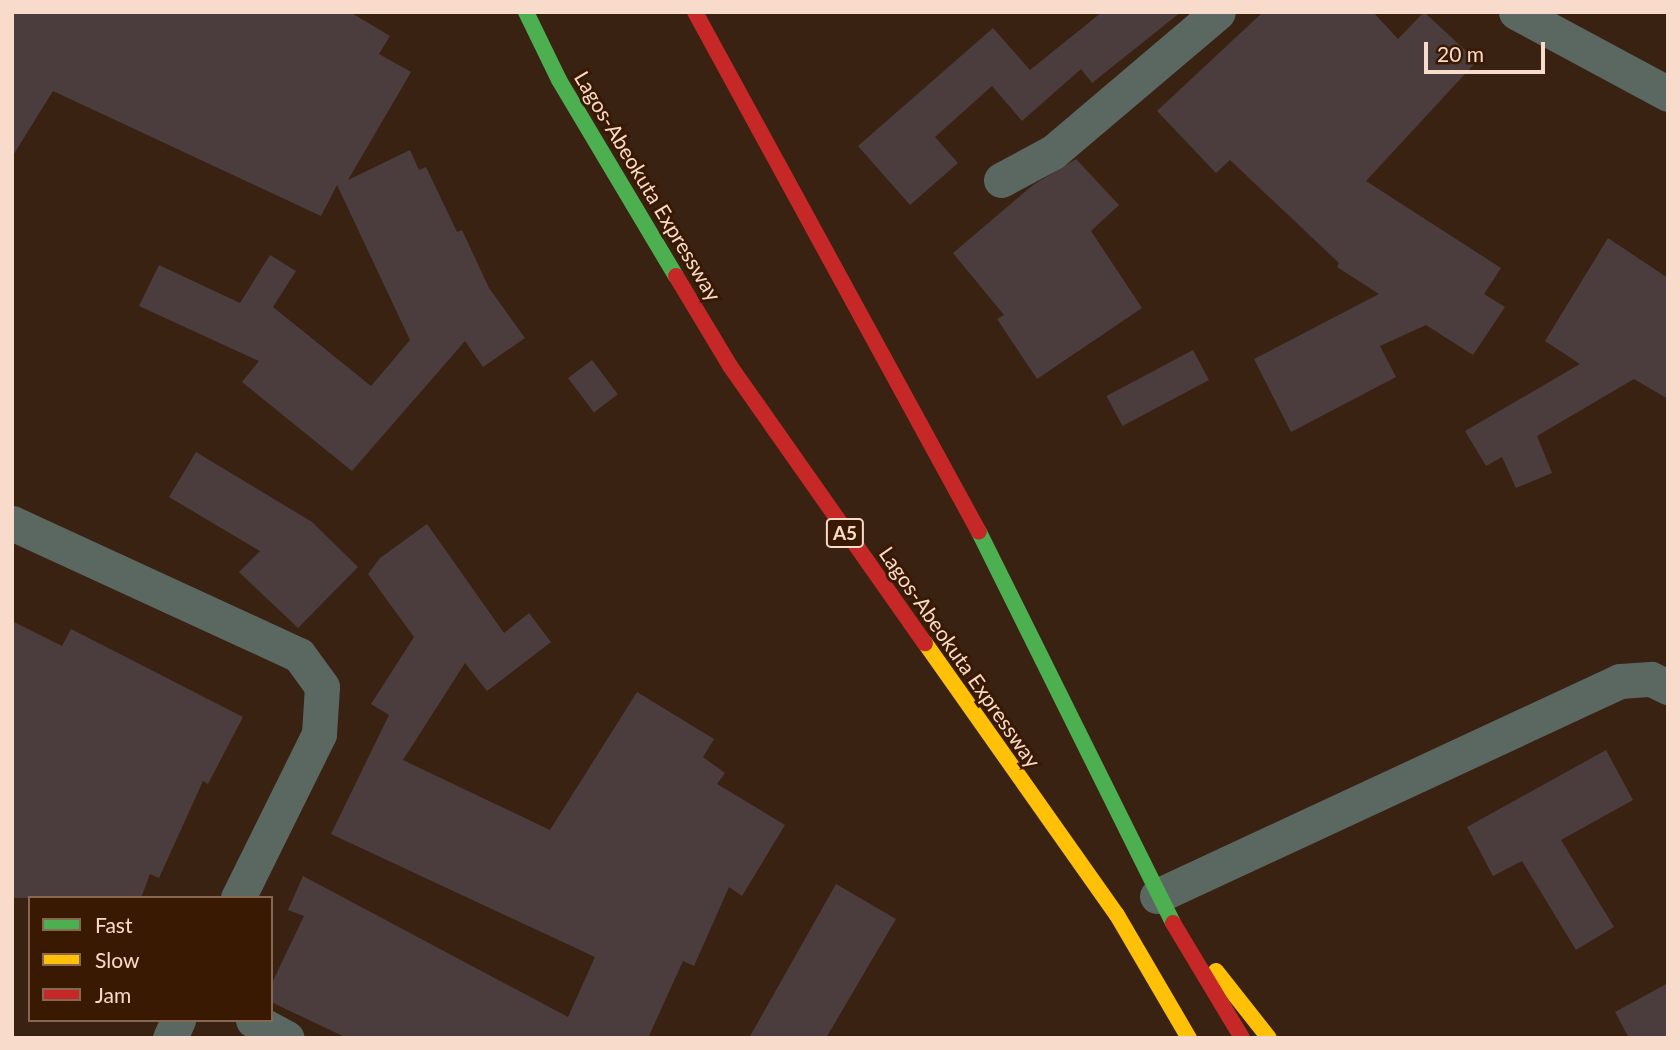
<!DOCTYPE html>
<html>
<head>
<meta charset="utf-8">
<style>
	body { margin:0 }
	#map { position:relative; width:1680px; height:1050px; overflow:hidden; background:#392211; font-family:Lato,sans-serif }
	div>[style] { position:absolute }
	.building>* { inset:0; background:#4b3d3d; transform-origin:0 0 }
	.street>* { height:35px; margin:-17.5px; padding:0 17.5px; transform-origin:17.5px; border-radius:17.5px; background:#5b6861 }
	.fast>* { height:16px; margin:-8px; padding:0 8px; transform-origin:8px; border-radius:8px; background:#4caf50 }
	.slow>* { height:16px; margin:-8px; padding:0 8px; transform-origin:8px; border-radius:8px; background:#ffc107 }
	.jam>* { height:16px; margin:-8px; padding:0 8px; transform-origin:8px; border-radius:8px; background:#c62828 }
	span { translate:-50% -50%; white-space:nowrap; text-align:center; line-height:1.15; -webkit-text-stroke:6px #3a1902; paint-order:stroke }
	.shield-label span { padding:2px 5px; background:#3a1902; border:2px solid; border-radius:5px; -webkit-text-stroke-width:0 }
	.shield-label { font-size:19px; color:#f8dbca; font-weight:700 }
	.street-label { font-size:21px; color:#f8dbca }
	.frame { position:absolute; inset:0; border:14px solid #f8dbca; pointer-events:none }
	.legend { position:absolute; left:28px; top:896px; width:245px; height:126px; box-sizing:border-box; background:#3a1902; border:2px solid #866752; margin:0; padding:9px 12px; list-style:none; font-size:21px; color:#f8dbca }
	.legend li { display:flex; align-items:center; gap:14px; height:35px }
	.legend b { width:35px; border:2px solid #866752 }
	.scale { position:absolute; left:1424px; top:42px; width:121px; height:32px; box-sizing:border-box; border:4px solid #f8dbca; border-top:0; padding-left:9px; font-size:21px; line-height:24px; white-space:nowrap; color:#f8dbca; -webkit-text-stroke:5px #3a1902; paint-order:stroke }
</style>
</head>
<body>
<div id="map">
	<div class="building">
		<i style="clip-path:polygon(12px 12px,350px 12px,390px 36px,379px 54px,411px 72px,348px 180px,410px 150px,419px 170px,426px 167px,457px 232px,462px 230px,489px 288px,525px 338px,483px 367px,465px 341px,352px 471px,242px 382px,259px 361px,139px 306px,159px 265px,240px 303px,270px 255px,296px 271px,273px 307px,371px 386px,410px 340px,337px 185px,321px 216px,53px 91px,12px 157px)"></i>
		<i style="clip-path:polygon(1102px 12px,1181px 12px,1092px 83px,1081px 69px,1022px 121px,992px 86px,935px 137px,958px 163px,910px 205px,858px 146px,993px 28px,1030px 70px)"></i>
		<i style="clip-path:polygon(1263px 12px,1373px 12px,1398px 39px,1424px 12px,1477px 61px,1366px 181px,1501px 268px,1484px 294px,1505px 307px,1473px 355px,1426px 325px,1380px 346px,1396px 377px,1291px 432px,1254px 359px,1379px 294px,1337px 267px,1339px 263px,1230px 160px,1216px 173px,1157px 111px)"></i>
		<i style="clip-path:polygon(1076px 159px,1119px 205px,1091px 231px,1142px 308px,1037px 379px,997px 319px,1004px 315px,953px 253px,1033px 185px)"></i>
		<i style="clip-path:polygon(1608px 238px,1668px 278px,1668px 399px,1634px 379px,1537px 436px,1552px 473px,1516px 488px,1502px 457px,1486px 466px,1465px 431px,1580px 364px,1545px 341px)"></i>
		<i style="left:1193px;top:350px;width:34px;height:98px;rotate:62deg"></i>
		<i style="left:592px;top:360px;width:43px;height:30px;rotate:53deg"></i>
		<i style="clip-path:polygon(196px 452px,312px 522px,358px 567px,298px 628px,239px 572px,260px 551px,169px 497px)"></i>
		<i style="clip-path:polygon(427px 524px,504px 633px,529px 613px,551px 642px,487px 691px,465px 663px,403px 760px,550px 830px,637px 692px,714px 739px,703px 757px,725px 773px,717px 784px,785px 825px,742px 896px,729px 887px,694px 966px,683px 961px,648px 1038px,347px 1038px,271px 1002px,271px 985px,304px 916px,288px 910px,303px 876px,568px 1017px,595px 957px,331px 834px,389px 715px,371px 704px,414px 637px,368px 574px,380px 558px)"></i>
		<i style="clip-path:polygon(12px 621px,62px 646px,71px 629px,243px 717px,208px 784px,203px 781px,159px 878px,150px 874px,141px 898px,12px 898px)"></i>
		<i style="clip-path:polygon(1606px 750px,1633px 800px,1561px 840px,1614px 927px,1576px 950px,1522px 861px,1493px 876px,1467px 827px)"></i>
		<i style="clip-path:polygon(836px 884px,896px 919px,826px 1038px,749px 1038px)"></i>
		<i style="clip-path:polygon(1668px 983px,1668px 1038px,1629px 1038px,1615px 1012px)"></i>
	</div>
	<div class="street">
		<i style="left:1516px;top:12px;width:173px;rotate:28.3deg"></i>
		<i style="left:1001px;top:180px;width:59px;rotate:-28.3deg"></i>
		<i style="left:1053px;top:152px;width:216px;rotate:-40.3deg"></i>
		<i style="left:12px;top:523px;width:316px;rotate:24.7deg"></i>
		<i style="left:299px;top:655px;width:39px;rotate:54deg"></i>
		<i style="left:322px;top:687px;width:47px;rotate:93.7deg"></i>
		<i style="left:319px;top:734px;width:183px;rotate:116.3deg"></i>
		<i style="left:1157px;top:896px;width:510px;rotate:-24.91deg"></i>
		<i style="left:1620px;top:681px;width:31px;rotate:-4deg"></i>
		<i style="left:1651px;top:679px;width:19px;rotate:25deg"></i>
		<i style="left:253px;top:1020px;width:38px;rotate:28deg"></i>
		<i style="left:170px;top:1038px;width:20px;rotate:-66deg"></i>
	</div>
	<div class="fast">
		<i style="left:526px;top:12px;width:76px;rotate:64.1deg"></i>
		<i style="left:559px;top:80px;width:228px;rotate:59.2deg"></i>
		<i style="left:979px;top:532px;width:436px;rotate:63.6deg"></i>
	</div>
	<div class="slow">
		<i style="left:925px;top:643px;width:333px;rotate:54.8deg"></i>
		<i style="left:1117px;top:915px;width:143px;rotate:59.7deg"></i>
		<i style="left:1216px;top:971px;width:85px;rotate:51.7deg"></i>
	</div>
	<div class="jam">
		<i style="left:695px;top:12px;width:592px;rotate:61.36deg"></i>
		<i style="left:676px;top:276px;width:105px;rotate:59deg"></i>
		<i style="left:730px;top:366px;width:339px;rotate:54.9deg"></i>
		<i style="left:1173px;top:923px;width:134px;rotate:59deg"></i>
	</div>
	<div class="shield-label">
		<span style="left:845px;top:533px">A5</span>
	</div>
	<div class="street-label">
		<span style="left:648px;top:186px;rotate:59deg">Lagos-Abeokuta Expressway</span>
		<span style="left:960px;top:657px;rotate:55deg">Lagos-Abeokuta Expressway</span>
	</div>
	<div class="frame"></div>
	<ul class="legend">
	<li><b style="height:9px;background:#4caf50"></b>Fast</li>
	<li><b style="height:9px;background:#ffc107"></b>Slow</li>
	<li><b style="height:9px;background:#c62828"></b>Jam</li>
	</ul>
	<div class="scale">20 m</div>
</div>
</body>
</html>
